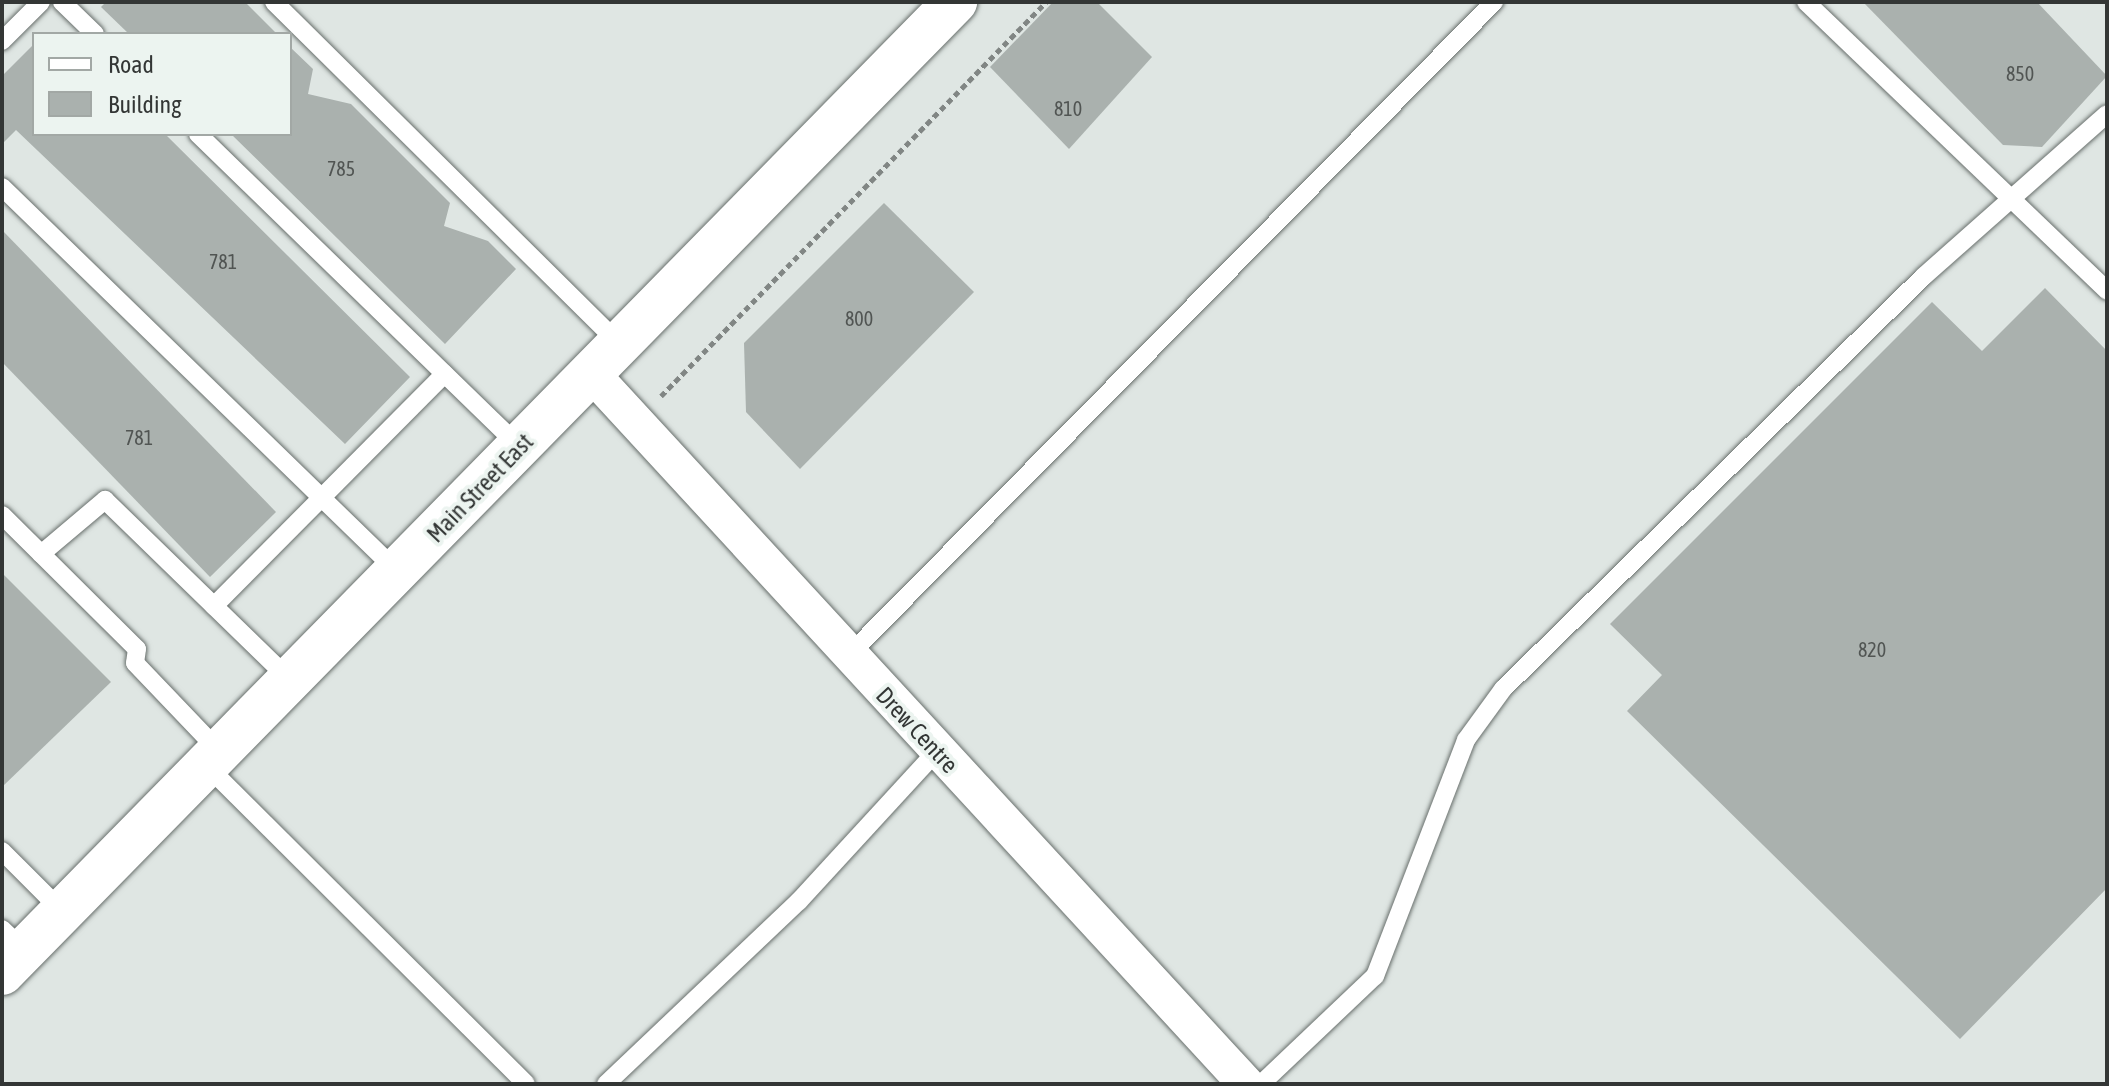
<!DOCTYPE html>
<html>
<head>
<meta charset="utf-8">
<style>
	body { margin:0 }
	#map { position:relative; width:2109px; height:1086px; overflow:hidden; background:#dfe6e3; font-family:"Asap Condensed",sans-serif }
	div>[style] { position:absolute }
	.building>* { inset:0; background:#aab1ae }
	.path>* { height:5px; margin-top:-2.5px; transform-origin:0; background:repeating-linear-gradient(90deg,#818684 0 6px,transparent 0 10px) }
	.roads { filter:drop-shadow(0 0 2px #686f6c) drop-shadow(0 0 2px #686f6c) }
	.lane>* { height:18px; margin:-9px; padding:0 9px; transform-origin:9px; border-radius:9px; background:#fff }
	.street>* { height:36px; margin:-18px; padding:0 18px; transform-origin:18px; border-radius:18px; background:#fff }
	.secondary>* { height:44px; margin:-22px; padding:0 22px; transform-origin:22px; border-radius:22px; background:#fff }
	span { translate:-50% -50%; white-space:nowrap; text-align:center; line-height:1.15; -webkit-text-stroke:8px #ecf4f0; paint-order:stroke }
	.number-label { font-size:20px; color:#515553 }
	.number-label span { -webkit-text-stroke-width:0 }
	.street-label { font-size:24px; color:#333635 }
	.frame { position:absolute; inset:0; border:4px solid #333635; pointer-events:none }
	.legend { position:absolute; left:32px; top:32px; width:260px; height:104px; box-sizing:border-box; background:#ecf4f0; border:2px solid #a2a8a5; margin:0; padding:10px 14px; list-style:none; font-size:24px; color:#333635 }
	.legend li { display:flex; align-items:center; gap:16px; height:40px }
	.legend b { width:40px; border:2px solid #a2a8a5 }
</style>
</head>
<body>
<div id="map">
	<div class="building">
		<i style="clip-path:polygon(106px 2px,245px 2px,277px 34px,129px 34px,101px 7px)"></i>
		<i style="clip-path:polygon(1053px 2px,1097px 2px,1152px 57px,1069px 149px,990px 67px)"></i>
		<i style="clip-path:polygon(1863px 2px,2037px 2px,2107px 76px,2042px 147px,2003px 145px)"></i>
		<i style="clip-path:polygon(34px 44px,34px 134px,165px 134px,410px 377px,345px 444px,16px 130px,2px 144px,2px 76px)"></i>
		<i style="clip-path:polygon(290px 47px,313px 69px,308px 94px,351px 104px,450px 203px,444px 226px,488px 241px,516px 269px,445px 344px,231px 134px,290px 134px)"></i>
		<i style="clip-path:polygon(884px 203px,974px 292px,800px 469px,746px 412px,744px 343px)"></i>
		<i style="clip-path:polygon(2px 230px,276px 512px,210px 577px,2px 362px)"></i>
		<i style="clip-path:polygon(2045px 288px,2107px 351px,2107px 888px,1960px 1039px,1627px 711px,1662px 675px,1610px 624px,1932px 302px,1982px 351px)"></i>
		<i style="clip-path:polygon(2px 573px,111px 682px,2px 787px)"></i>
	</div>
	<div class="path">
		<i style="left:661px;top:396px;width:551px;rotate:-45.66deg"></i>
	</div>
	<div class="roads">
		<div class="lane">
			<i style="left:62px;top:2px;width:46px;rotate:44.1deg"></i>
			<i style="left:274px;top:2px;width:486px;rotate:44.7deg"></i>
			<i style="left:1806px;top:2px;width:417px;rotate:43.8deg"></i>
			<i style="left:2px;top:41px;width:55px;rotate:-45deg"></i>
			<i style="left:198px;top:134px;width:449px;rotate:44.2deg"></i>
			<i style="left:2px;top:187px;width:552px;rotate:44.19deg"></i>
			<i style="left:2px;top:515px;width:190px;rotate:44.8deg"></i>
			<i style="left:137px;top:649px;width:14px;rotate:98deg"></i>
			<i style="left:135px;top:663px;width:123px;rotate:46.3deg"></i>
			<i style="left:41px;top:554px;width:84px;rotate:-40.2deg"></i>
			<i style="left:105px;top:500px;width:260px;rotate:44.2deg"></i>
			<i style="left:214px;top:606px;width:327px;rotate:-45.2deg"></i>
			<i style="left:849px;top:655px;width:918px;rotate:-45.35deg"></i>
			<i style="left:207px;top:766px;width:450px;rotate:44.9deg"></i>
			<i style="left:2px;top:851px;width:86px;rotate:45deg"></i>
			<i style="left:2px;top:929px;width:30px;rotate:44deg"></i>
			<i style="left:606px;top:1084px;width:266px;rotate:-43.5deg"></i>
			<i style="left:799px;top:901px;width:204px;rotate:-47.4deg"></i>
			<i style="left:1261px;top:1084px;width:157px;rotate:-43.5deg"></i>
			<i style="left:1375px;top:976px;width:253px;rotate:-68.9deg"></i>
			<i style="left:1466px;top:740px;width:63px;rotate:-54deg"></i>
			<i style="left:1503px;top:689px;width:590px;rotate:-44.45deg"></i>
			<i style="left:1924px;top:276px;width:244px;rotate:-41.5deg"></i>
		</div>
		<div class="street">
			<i style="left:591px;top:373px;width:967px;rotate:47.35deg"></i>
		</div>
		<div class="secondary">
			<i style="left:2px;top:973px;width:1361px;rotate:-45.54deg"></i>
		</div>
	</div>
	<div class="number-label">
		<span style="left:2020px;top:73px">850</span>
		<span style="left:1068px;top:108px">810</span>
		<span style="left:341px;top:168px">785</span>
		<span style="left:223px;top:261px">781</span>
		<span style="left:859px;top:318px">800</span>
		<span style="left:139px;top:437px">781</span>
		<span style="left:1872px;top:649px">820</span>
	</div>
	<div class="street-label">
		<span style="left:480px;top:488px;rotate:-46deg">Main Street East</span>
		<span style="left:917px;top:730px;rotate:47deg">Drew Centre</span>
	</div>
	<div class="frame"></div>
	<ul class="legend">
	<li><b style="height:10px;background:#fff"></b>Road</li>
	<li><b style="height:22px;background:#aab1ae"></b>Building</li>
	</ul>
</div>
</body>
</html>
